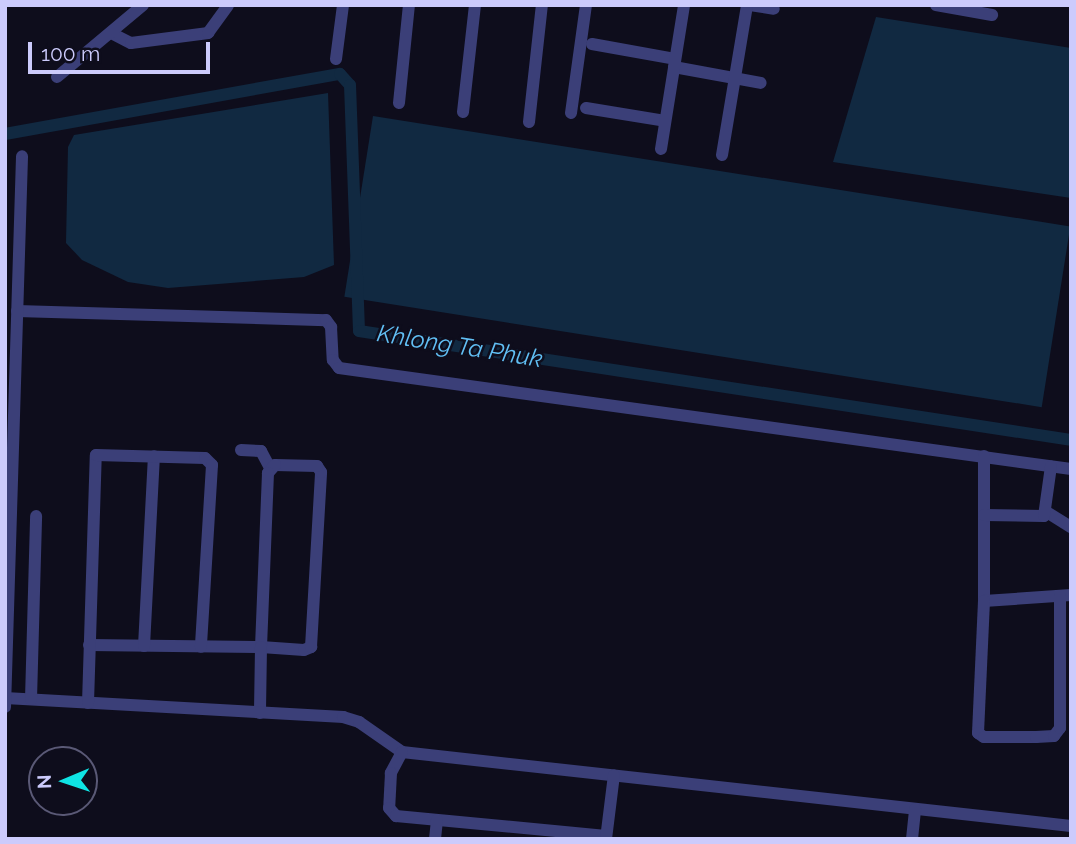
<!DOCTYPE html>
<html>
<head>
<meta charset="utf-8">
<style>
	body { margin:0 }
	#map { position:relative; width:1076px; height:844px; overflow:hidden; background:#0e0d1c; font-family:Raleway,sans-serif }
	div>[style] { position:absolute }
	.water>* { inset:0; background:#112941; transform-origin:0 0 }
	.canal>* { height:12px; margin:-6px; padding:0 6px; transform-origin:6px; border-radius:6px; background:#112941 }
	.street>* { height:12px; margin:-6px; padding:0 6px; transform-origin:6px; border-radius:6px; background:#3b3f78 }
	span { translate:-50% -50%; white-space:nowrap; text-align:center; line-height:1.15; -webkit-text-stroke:5px #0e0d1c; paint-order:stroke }
	.water-label { font-size:24px; color:#61bff4; font-style:italic }
	.frame { position:absolute; inset:0; border:7px solid #cccbfc; pointer-events:none }
	.north { position:absolute; left:28px; top:746px; width:70px; height:70px; box-sizing:border-box; background:#0e0d1c; border:2px solid #5a5976; border-radius:50%; rotate:268deg; font-size:19px; font-weight:700; line-height:28px; text-align:center; color:#cccbfc }
	.north::after { content:''; display:block; margin:auto; width:24px; height:32px; background:#0fe4e4; clip-path:polygon(50% 0,100% 100%,50% 72%,0 100%) }
	.scale { position:absolute; left:28px; top:42px; width:182px; height:32px; box-sizing:border-box; border:4px solid #cccbfc; border-top:0; padding-left:9px; font-size:21px; line-height:24px; white-space:nowrap; color:#cccbfc; -webkit-text-stroke:5px #0e0d1c; paint-order:stroke }
</style>
</head>
<body>
<div id="map">
	<div class="water">
		<i style="clip-path:polygon(876px 17px,1071px 48px,1071px 198px,833px 162px)"></i>
		<i style="clip-path:polygon(328px 93px,334px 265px,304px 277px,168px 288px,128px 282px,82px 260px,66px 243px,68px 147px,74px 135px)"></i>
		<i style="left:373px;top:116px;width:706px;height:183px;rotate:9deg"></i>
	</div>
	<div class="canal">
		<i style="left:5px;top:134px;width:340px;rotate:-10.2deg"></i>
		<i style="left:340px;top:74px;width:15px;rotate:48deg"></i>
		<i style="left:350px;top:85px;width:246px;rotate:87.9deg"></i>
		<i style="left:359px;top:331px;width:720px;rotate:8.7deg"></i>
	</div>
	<div class="street">
		<i style="left:750px;top:5px;width:24px;rotate:9deg"></i>
		<i style="left:936px;top:5px;width:57px;rotate:10.1deg"></i>
		<i style="left:113px;top:34px;width:20px;rotate:27deg"></i>
		<i style="left:131px;top:43px;width:78px;rotate:-7.4deg"></i>
		<i style="left:208px;top:33px;width:34px;rotate:-54deg"></i>
		<i style="left:592px;top:44px;width:84px;rotate:10.2deg"></i>
		<i style="left:336px;top:59px;width:54px;rotate:-82.6deg"></i>
		<i style="left:674px;top:67px;width:88px;rotate:10.4deg"></i>
		<i style="left:57px;top:77px;width:112px;rotate:-39.9deg"></i>
		<i style="left:399px;top:103px;width:99px;rotate:-84.2deg"></i>
		<i style="left:586px;top:108px;width:80px;rotate:9.3deg"></i>
		<i style="left:463px;top:112px;width:108px;rotate:-83.6deg"></i>
		<i style="left:571px;top:113px;width:109px;rotate:-82.1deg"></i>
		<i style="left:529px;top:122px;width:118px;rotate:-83.7deg"></i>
		<i style="left:661px;top:149px;width:146px;rotate:-80.9deg"></i>
		<i style="left:722px;top:155px;width:152px;rotate:-80.5deg"></i>
		<i style="left:17px;top:311px;width:309px;rotate:1.7deg"></i>
		<i style="left:326px;top:320px;width:9px;rotate:54deg"></i>
		<i style="left:331px;top:327px;width:33px;rotate:87deg"></i>
		<i style="left:333px;top:360px;width:10px;rotate:53deg"></i>
		<i style="left:339px;top:368px;width:739px;rotate:7.86deg"></i>
		<i style="left:241px;top:450px;width:20px;rotate:3deg"></i>
		<i style="left:261px;top:451px;width:19px;rotate:62deg"></i>
		<i style="left:984px;top:456px;width:145px;rotate:90deg"></i>
		<i style="left:984px;top:601px;width:87px;rotate:-3.9deg"></i>
		<i style="left:1045px;top:511px;width:31px;rotate:32deg"></i>
		<i style="left:984px;top:515px;width:60px;rotate:1deg"></i>
		<i style="left:1044px;top:516px;width:50px;rotate:-82deg"></i>
		<i style="left:984px;top:601px;width:132px;rotate:92.6deg"></i>
		<i style="left:978px;top:733px;width:7px;rotate:34deg"></i>
		<i style="left:984px;top:737px;width:52px"></i>
		<i style="left:1036px;top:737px;width:18px;rotate:-3deg"></i>
		<i style="left:1054px;top:736px;width:10px;rotate:-53deg"></i>
		<i style="left:1060px;top:728px;width:132px;rotate:-90deg"></i>
		<i style="left:89px;top:645px;width:172px;rotate:0.7deg"></i>
		<i style="left:261px;top:647px;width:43px;rotate:4deg"></i>
		<i style="left:304px;top:650px;width:8px;rotate:-23deg"></i>
		<i style="left:311px;top:647px;width:175px;rotate:-86.7deg"></i>
		<i style="left:321px;top:472px;width:7px;rotate:-124deg"></i>
		<i style="left:317px;top:466px;width:42px;rotate:-178.6deg"></i>
		<i style="left:275px;top:465px;width:11px;rotate:131deg"></i>
		<i style="left:268px;top:473px;width:174px;rotate:92.3deg"></i>
		<i style="left:261px;top:647px;width:66px;rotate:90.9deg"></i>
		<i style="left:144px;top:646px;width:190px;rotate:-87deg"></i>
		<i style="left:5px;top:698px;width:339px;rotate:3.2deg"></i>
		<i style="left:343px;top:717px;width:17px;rotate:17deg"></i>
		<i style="left:359px;top:722px;width:52px;rotate:34.9deg"></i>
		<i style="left:402px;top:752px;width:673px;rotate:6.31deg"></i>
		<i style="left:31px;top:699px;width:183px;rotate:-88.4deg"></i>
		<i style="left:88px;top:703px;width:248px;rotate:-88.2deg"></i>
		<i style="left:96px;top:455px;width:109px;rotate:1.6deg"></i>
		<i style="left:205px;top:458px;width:10px;rotate:45deg"></i>
		<i style="left:212px;top:465px;width:182px;rotate:93.5deg"></i>
		<i style="left:5px;top:707px;width:551px;rotate:-88.23deg"></i>
		<i style="left:402px;top:752px;width:24px;rotate:118deg"></i>
		<i style="left:391px;top:773px;width:35px;rotate:93deg"></i>
		<i style="left:389px;top:808px;width:11px;rotate:49deg"></i>
		<i style="left:396px;top:816px;width:211px;rotate:5.4deg"></i>
		<i style="left:435px;top:839px;width:19px;rotate:-84deg"></i>
		<i style="left:606px;top:839px;width:64px;rotate:-82.9deg"></i>
		<i style="left:912px;top:839px;width:30px;rotate:-84deg"></i>
	</div>
	<div class="water-label">
		<span style="left:460px;top:346px;rotate:9deg">Khlong Ta Phuk</span>
	</div>
	<div class="frame"></div>
	<div class="north">N</div>
	<div class="scale">100 m</div>
</div>
</body>
</html>
